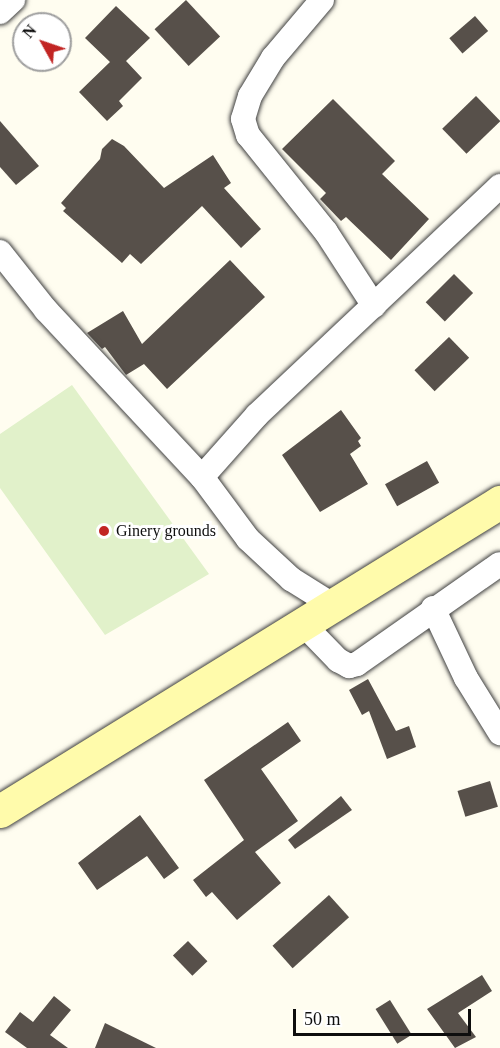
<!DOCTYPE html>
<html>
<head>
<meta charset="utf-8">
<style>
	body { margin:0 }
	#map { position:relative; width:500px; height:1048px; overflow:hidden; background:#fffdf0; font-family:"Times New Roman",serif }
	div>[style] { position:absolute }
	.pitch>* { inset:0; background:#e1f1ca }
	.building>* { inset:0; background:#57504a; transform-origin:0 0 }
	.roads { filter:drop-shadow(0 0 2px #414141) drop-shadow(0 0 2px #414141) }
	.street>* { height:24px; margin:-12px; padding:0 12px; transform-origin:12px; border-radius:12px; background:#fff }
	.secondary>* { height:33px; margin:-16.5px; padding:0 16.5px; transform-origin:16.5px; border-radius:16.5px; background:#fffbab }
	.dots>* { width:16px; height:16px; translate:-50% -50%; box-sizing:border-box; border:3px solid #fff; border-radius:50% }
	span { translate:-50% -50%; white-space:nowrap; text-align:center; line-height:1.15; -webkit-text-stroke:6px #fff; paint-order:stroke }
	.poi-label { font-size:16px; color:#0e0e0e }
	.left { translate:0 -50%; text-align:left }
	.north { position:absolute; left:12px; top:12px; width:60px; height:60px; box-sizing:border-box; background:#fff; border:2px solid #9f9f9f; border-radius:50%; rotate:310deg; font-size:16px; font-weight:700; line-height:24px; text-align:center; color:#0e0e0e }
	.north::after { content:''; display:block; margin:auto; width:21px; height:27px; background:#c22523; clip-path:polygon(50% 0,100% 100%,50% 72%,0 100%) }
	.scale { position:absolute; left:293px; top:1009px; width:178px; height:27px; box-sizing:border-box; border:3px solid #0e0e0e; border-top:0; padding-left:8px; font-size:18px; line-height:21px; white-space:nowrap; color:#0e0e0e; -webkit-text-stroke:4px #fff; paint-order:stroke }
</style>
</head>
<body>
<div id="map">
	<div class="pitch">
		<i style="clip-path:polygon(72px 385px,209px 574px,105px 635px,0 488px,0 434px)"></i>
	</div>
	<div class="building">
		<i style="left:186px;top:0;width:50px;height:43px;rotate:47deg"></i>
		<i style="clip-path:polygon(116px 6px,150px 38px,126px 61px,142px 78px,119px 101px,123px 106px,107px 121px,79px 92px,110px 62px,85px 38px)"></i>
		<i style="left:475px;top:16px;width:20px;height:34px;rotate:49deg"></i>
		<i style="left:476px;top:96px;width:35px;height:47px;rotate:46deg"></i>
		<i style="clip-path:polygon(333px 99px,395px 161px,382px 174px,429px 219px,391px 260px,346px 217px,341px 221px,320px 199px,326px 193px,282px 149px)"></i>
		<i style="clip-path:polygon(0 121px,39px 166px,16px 185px,0 167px)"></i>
		<i style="clip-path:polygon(112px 139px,124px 146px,164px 188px,213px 155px,231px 183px,224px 188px,261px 229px,241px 248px,202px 206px,141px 264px,130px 254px,122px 263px,63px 211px,66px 208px,61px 203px,100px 159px,102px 149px)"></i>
		<i style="clip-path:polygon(230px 260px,265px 297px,167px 389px,144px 364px,126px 375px,105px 347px,102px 349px,87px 333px,123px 311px,142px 344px)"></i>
		<i style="left:454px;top:274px;width:27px;height:40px;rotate:45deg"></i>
		<i style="left:449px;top:337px;width:29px;height:48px;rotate:46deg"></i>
		<i style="clip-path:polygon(341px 410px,361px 438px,358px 441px,361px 446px,350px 454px,368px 484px,320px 512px,282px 455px)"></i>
		<i style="left:427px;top:461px;width:25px;height:48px;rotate:61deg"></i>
		<i style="clip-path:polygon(368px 679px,396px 731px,409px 726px,416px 747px,387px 759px,369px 711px,362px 715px,349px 690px)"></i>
		<i style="clip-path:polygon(288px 722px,301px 741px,261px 769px,298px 821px,255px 852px,281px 883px,237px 920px,212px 892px,206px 897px,193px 880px,244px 840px,204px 780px)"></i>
		<i style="left:490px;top:781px;width:27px;height:34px;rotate:73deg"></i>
		<i style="clip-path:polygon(341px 796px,352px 810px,295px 849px,288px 840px)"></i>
		<i style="clip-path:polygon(140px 815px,179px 868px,164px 879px,147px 856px,97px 890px,78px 863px)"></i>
		<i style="left:329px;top:895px;width:30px;height:76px;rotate:48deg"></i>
		<i style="left:188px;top:941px;width:28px;height:21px;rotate:46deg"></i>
		<i style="clip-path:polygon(482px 975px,492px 991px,458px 1013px,476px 1037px,455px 1048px,427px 1009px)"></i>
		<i style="clip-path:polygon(54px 996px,71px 1010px,50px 1035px,68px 1048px,27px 1048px,5px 1032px,20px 1012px,33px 1022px)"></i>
		<i style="left:390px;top:1000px;width:41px;height:17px;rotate:58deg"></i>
		<i style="clip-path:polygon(105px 1023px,156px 1048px,95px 1048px)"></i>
	</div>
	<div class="roads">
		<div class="street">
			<i style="left:322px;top:0;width:76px;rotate:130.2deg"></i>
			<i style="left:273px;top:58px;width:44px;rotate:121.2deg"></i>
			<i style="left:250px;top:96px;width:24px;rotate:107deg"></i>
			<i style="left:243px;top:119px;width:17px;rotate:73deg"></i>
			<i style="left:248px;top:135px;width:124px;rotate:51.2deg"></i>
			<i style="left:326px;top:232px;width:88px;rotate:57deg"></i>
			<i style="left:0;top:12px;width:18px;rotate:-43deg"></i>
			<i style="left:0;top:252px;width:74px;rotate:51.6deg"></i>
			<i style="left:46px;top:310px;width:229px;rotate:47deg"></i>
			<i style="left:202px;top:477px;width:77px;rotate:53.4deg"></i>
			<i style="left:248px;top:539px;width:59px;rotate:42.9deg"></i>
			<i style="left:291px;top:579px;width:47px;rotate:32deg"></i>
			<i style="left:202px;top:477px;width:83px;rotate:-48.4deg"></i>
			<i style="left:257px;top:415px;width:334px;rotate:-43.3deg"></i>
			<i style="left:433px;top:608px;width:77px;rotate:64.8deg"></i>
			<i style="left:466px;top:678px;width:65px;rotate:58.3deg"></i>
			<i style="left:302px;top:623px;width:52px;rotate:45.8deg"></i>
			<i style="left:338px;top:660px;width:13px;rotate:29deg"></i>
			<i style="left:349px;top:666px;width:8px;rotate:-14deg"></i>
			<i style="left:357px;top:664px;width:174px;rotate:-35deg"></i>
		</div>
		<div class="secondary">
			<i style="left:0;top:811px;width:588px;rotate:-31.72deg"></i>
		</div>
	</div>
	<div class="dots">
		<i style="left:104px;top:531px;background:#c22523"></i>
	</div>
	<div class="poi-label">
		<span class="left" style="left:116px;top:531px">Ginery grounds</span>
	</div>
	<div class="north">N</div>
	<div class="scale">50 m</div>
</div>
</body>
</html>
